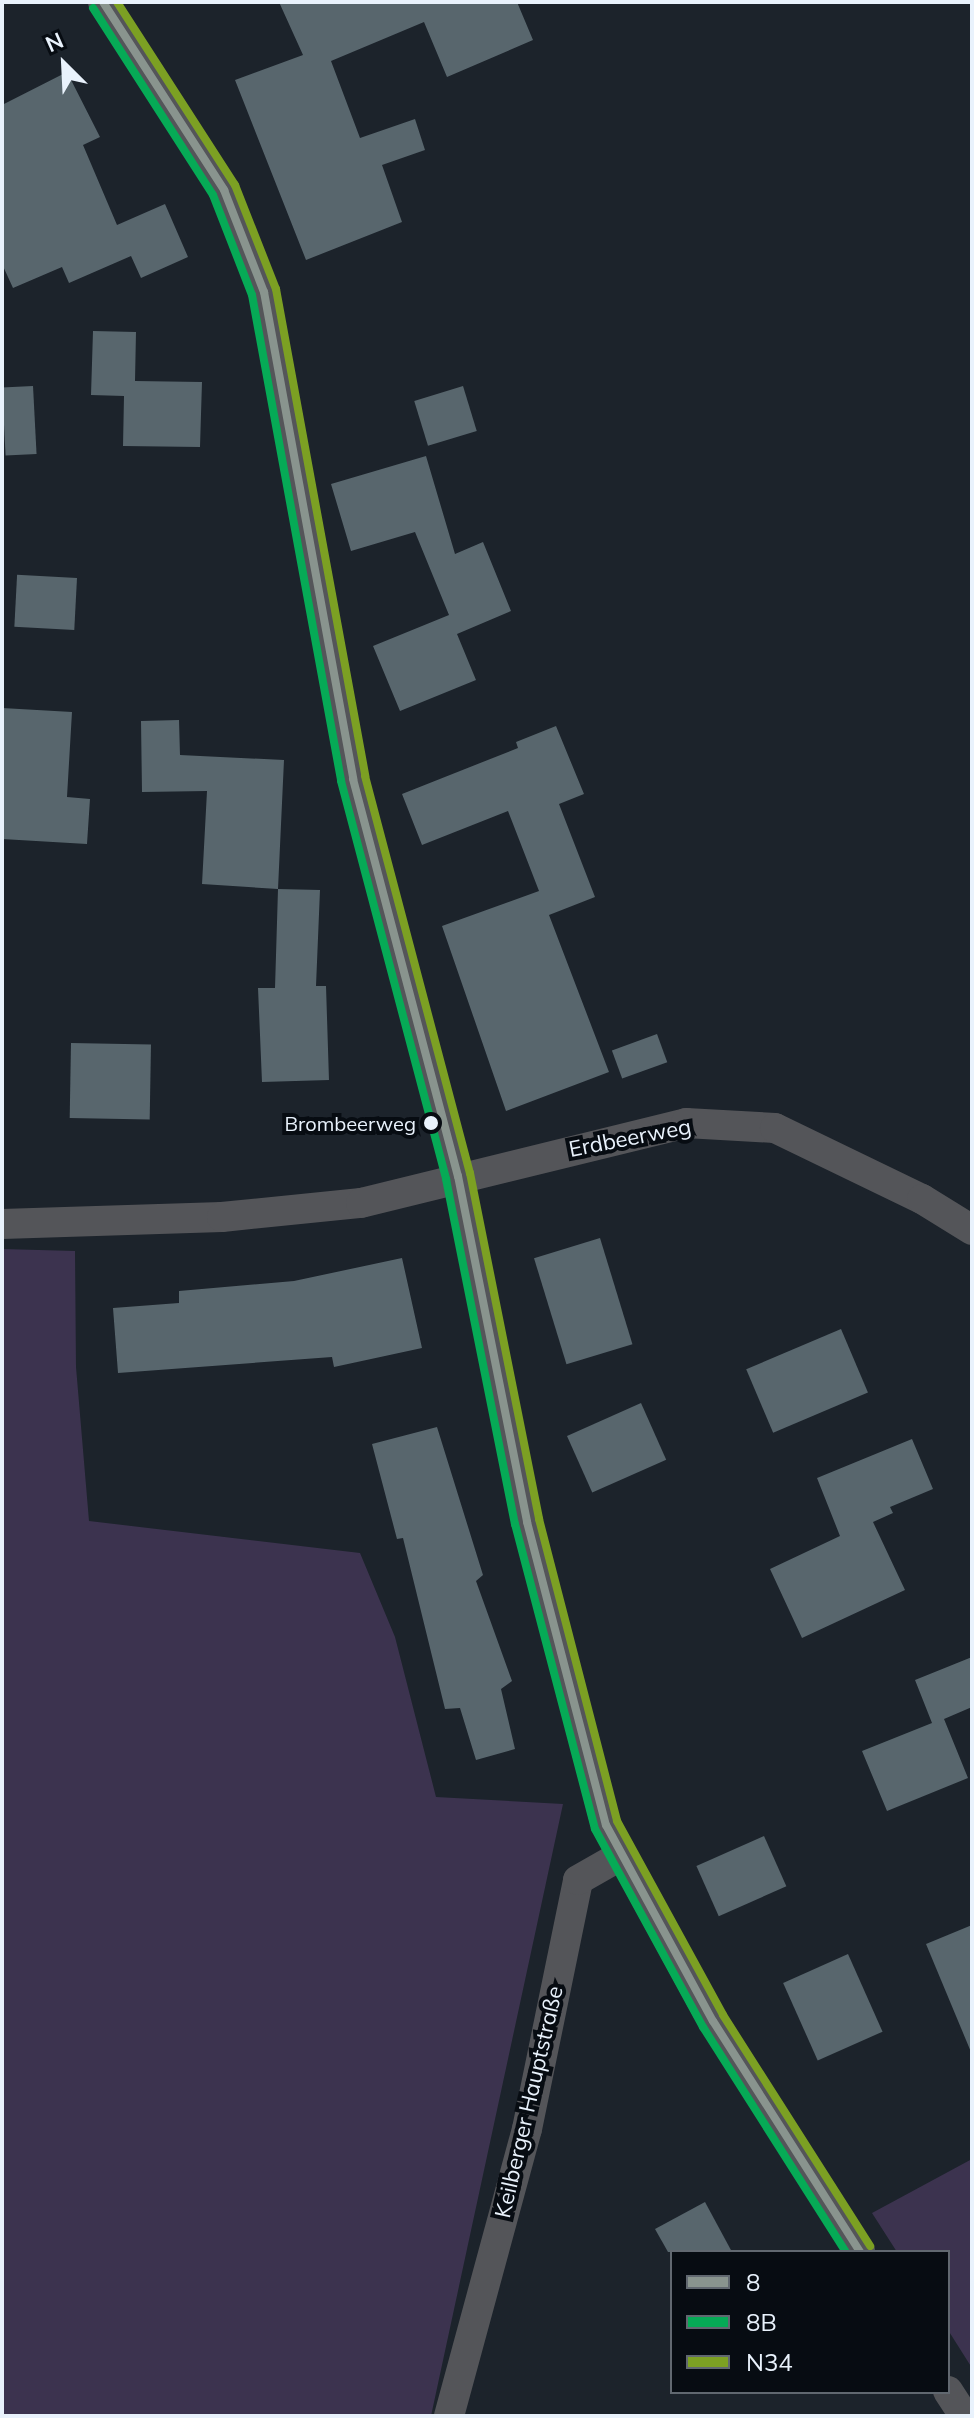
<!DOCTYPE html>
<html>
<head>
<meta charset="utf-8">
<style>
	body { margin:0 }
	#map { position:relative; width:974px; height:2418px; overflow:hidden; background:#1c232b; font-family:Mulish,sans-serif }
	div>[style] { position:absolute }
	.green>* { inset:0; background:#3c334f }
	.building>* { inset:0; background:#58666d; transform-origin:0 0 }
	.street>* { height:30px; margin:-15px; padding:0 15px; transform-origin:15px; border-radius:15px; background:#545559 }
	.bus-1>* { height:8px; margin:-4px; padding:0 4px; transform-origin:4px; border-radius:4px; background:#89948e }
	.bus-2>* { height:8px; margin:-4px; padding:0 4px; transform-origin:4px; border-radius:4px; background:#06aa56 }
	.bus-3>* { height:8px; margin:-4px; padding:0 4px; transform-origin:4px; border-radius:4px; background:#7ca023 }
	.dots>* { width:22px; height:22px; translate:-50% -50%; box-sizing:border-box; border:4px solid #070c12; border-radius:50% }
	span { translate:-50% -50%; white-space:nowrap; text-align:center; line-height:1.15; -webkit-text-stroke:8px #070c12; paint-order:stroke }
	.bus-label { font-size:20px; color:#e9f2fc }
	.right { translate:-100% -50%; text-align:right }
	.street-label { font-size:22px; color:#e9f2fc }
	.frame { position:absolute; inset:0; border:4px solid #e9f2fc; pointer-events:none }
	.legend { position:absolute; left:670px; top:2250px; width:280px; height:144px; box-sizing:border-box; background:#070c12; border:2px solid #616870; margin:0; padding:10px 14px; list-style:none; font-size:24px; color:#e9f2fc }
	.legend li { display:flex; align-items:center; gap:16px; height:40px }
	.legend b { width:40px; border:2px solid #616870 }
	.north { position:absolute; left:24px; top:24px; width:80px; height:80px; -webkit-text-stroke:6px #070c12; paint-order:stroke; rotate:336deg; font-size:22px; font-weight:700; line-height:32px; text-align:center; color:#e9f2fc }
	.north::after { content:''; display:block; margin:auto; width:28px; height:36px; background:#e9f2fc; clip-path:polygon(50% 0,100% 100%,50% 72%,0 100%) }
</style>
</head>
<body>
<div id="map">
	<div class="green">
		<i style="clip-path:polygon(2px 1249px,75px 1251px,76px 1367px,89px 1521px,360px 1553px,395px 1637px,436px 1797px,563px 1804px,431px 2416px,2px 2416px)"></i>
		<i style="clip-path:polygon(972px 2159px,972px 2368px,948px 2330px,948px 2252px,897px 2252px,872px 2213px)"></i>
	</div>
	<div class="building">
		<i style="clip-path:polygon(279px 2px,517px 2px,533px 40px,447px 77px,424px 22px,331px 61px,360px 138px,415px 119px,425px 150px,382px 165px,402px 222px,306px 260px,235px 80px,303px 55px)"></i>
		<i style="clip-path:polygon(67px 72px,100px 137px,83px 145px,117px 225px,165px 204px,188px 257px,141px 278px,131px 256px,69px 283px,62px 267px,13px 288px,2px 264px,2px 105px)"></i>
		<i style="clip-path:polygon(93px 331px,136px 332px,135px 381px,202px 382px,200px 447px,123px 446px,124px 396px,91px 395px)"></i>
		<i style="left:33px;top:386px;width:68px;height:31px;rotate:87deg"></i>
		<i style="left:463px;top:386px;width:47px;height:51px;rotate:73deg"></i>
		<i style="clip-path:polygon(426px 456px,455px 554px,483px 542px,511px 611px,457px 634px,476px 680px,400px 711px,373px 646px,449px 615px,415px 532px,351px 551px,331px 484px)"></i>
		<i style="left:77px;top:578px;width:52px;height:60px;rotate:93deg"></i>
		<i style="clip-path:polygon(2px 708px,72px 712px,67px 797px,90px 799px,87px 844px,2px 839px)"></i>
		<i style="clip-path:polygon(179px 720px,180px 755px,284px 760px,278px 889px,202px 884px,207px 791px,142px 792px,141px 721px)"></i>
		<i style="clip-path:polygon(556px 726px,584px 794px,559px 804px,595px 897px,549px 915px,609px 1072px,506px 1111px,442px 926px,539px 891px,508px 811px,422px 845px,402px 794px,518px 748px,516px 742px)"></i>
		<i style="clip-path:polygon(278px 889px,320px 890px,316px 986px,326px 986px,329px 1080px,262px 1082px,258px 988px,275px 988px)"></i>
		<i style="left:657px;top:1034px;width:30px;height:48px;rotate:70deg"></i>
		<i style="left:71px;top:1043px;width:80px;height:75px;rotate:1deg"></i>
		<i style="left:600px;top:1238px;width:111px;height:69px;rotate:73deg"></i>
		<i style="clip-path:polygon(402px 1258px,422px 1348px,334px 1367px,332px 1357px,118px 1373px,113px 1308px,179px 1303px,179px 1291px,294px 1281px)"></i>
		<i style="left:841px;top:1329px;width:69px;height:103px;rotate:67deg"></i>
		<i style="left:641px;top:1403px;width:62px;height:81px;rotate:66deg"></i>
		<i style="clip-path:polygon(437px 1427px,483px 1575px,476px 1581px,512px 1681px,501px 1689px,515px 1749px,476px 1760px,460px 1708px,445px 1709px,403px 1538px,397px 1539px,372px 1444px)"></i>
		<i style="clip-path:polygon(912px 1439px,933px 1489px,890px 1507px,893px 1513px,873px 1522px,905px 1590px,802px 1638px,770px 1569px,840px 1536px,817px 1478px)"></i>
		<i style="clip-path:polygon(972px 1657px,972px 1707px,944px 1719px,968px 1778px,887px 1811px,862px 1751px,932px 1723px,915px 1680px)"></i>
		<i style="left:764px;top:1836px;width:55px;height:74px;rotate:66deg"></i>
		<i style="clip-path:polygon(972px 1925px,972px 2052px,971px 2052px,926px 1944px)"></i>
		<i style="left:848px;top:1954px;width:85px;height:71px;rotate:66deg"></i>
		<i style="clip-path:polygon(705px 2202px,732px 2252px,668px 2252px,655px 2229px)"></i>
	</div>
	<div class="street">
		<i style="left:103px;top:2px;width:224px;rotate:57.2deg"></i>
		<i style="left:224px;top:190px;width:110px;rotate:68.6deg"></i>
		<i style="left:264px;top:292px;width:495px;rotate:79.6deg"></i>
		<i style="left:353px;top:779px;width:411px;rotate:75.2deg"></i>
		<i style="left:458px;top:1176px;width:353px;rotate:78.7deg"></i>
		<i style="left:527px;top:1522px;width:313px;rotate:75.4deg"></i>
		<i style="left:606px;top:1825px;width:223px;rotate:61.4deg"></i>
		<i style="left:713px;top:2021px;width:274px;rotate:57.5deg"></i>
		<i style="left:2px;top:1224px;width:220px;rotate:-1.8deg"></i>
		<i style="left:222px;top:1217px;width:140px;rotate:-5.8deg"></i>
		<i style="left:361px;top:1203px;width:335px;rotate:-13.8deg"></i>
		<i style="left:686px;top:1123px;width:89px;rotate:3.2deg"></i>
		<i style="left:775px;top:1128px;width:163px;rotate:25.8deg"></i>
		<i style="left:922px;top:1199px;width:59px;rotate:31.8deg"></i>
		<i style="left:948px;top:2391px;width:30px;rotate:57deg"></i>
		<i style="left:449px;top:2416px;width:297px;rotate:-74.8deg"></i>
		<i style="left:527px;top:2129px;width:254px;rotate:-78.4deg"></i>
		<i style="left:578px;top:1880px;width:48px;rotate:-29.7deg"></i>
	</div>
	<div class="bus-1">
		<i style="left:103px;top:2px;width:224px;rotate:57.2deg"></i>
		<i style="left:224px;top:190px;width:110px;rotate:68.6deg"></i>
		<i style="left:264px;top:292px;width:495px;rotate:79.6deg"></i>
		<i style="left:353px;top:779px;width:411px;rotate:75.2deg"></i>
		<i style="left:458px;top:1176px;width:353px;rotate:78.7deg"></i>
		<i style="left:527px;top:1522px;width:313px;rotate:75.4deg"></i>
		<i style="left:606px;top:1825px;width:223px;rotate:61.4deg"></i>
		<i style="left:713px;top:2021px;width:274px;rotate:57.5deg"></i>
	</div>
	<div class="bus-2">
		<i style="left:93px;top:8px;width:222px;rotate:57.3deg"></i>
		<i style="left:213px;top:195px;width:107px;rotate:68.7deg"></i>
		<i style="left:252px;top:295px;width:494px;rotate:79.6deg"></i>
		<i style="left:341px;top:781px;width:412px;rotate:75.2deg"></i>
		<i style="left:446px;top:1179px;width:352px;rotate:78.7deg"></i>
		<i style="left:515px;top:1524px;width:315px;rotate:75.3deg"></i>
		<i style="left:595px;top:1829px;width:226px;rotate:61.4deg"></i>
		<i style="left:703px;top:2027px;width:267px;rotate:57.6deg"></i>
	</div>
	<div class="bus-3">
		<i style="left:117px;top:2px;width:218px;rotate:57.2deg"></i>
		<i style="left:235px;top:185px;width:112px;rotate:68.5deg"></i>
		<i style="left:276px;top:289px;width:495px;rotate:79.6deg"></i>
		<i style="left:365px;top:776px;width:411px;rotate:75.2deg"></i>
		<i style="left:470px;top:1173px;width:353px;rotate:78.7deg"></i>
		<i style="left:539px;top:1519px;width:312px;rotate:75.5deg"></i>
		<i style="left:617px;top:1821px;width:221px;rotate:61.3deg"></i>
		<i style="left:723px;top:2015px;width:274px;rotate:57.5deg"></i>
	</div>
	<div class="dots">
		<i style="left:431px;top:1123px;background:#e9f2fc"></i>
	</div>
	<div class="bus-label">
		<span class="right" style="left:416px;top:1123px">Brombeerweg</span>
	</div>
	<div class="street-label">
		<span style="left:630px;top:1138px;rotate:-11deg">Erdbeerweg</span>
		<span style="left:529px;top:2102px;rotate:-77deg">Keilberger Hauptstraße</span>
	</div>
	<div class="frame"></div>
	<ul class="legend">
	<li><b style="height:10px;background:#89948e"></b>8</li>
	<li><b style="height:10px;background:#06aa56"></b>8B</li>
	<li><b style="height:10px;background:#7ca023"></b>N34</li>
	</ul>
	<div class="north">N</div>
</div>
</body>
</html>
